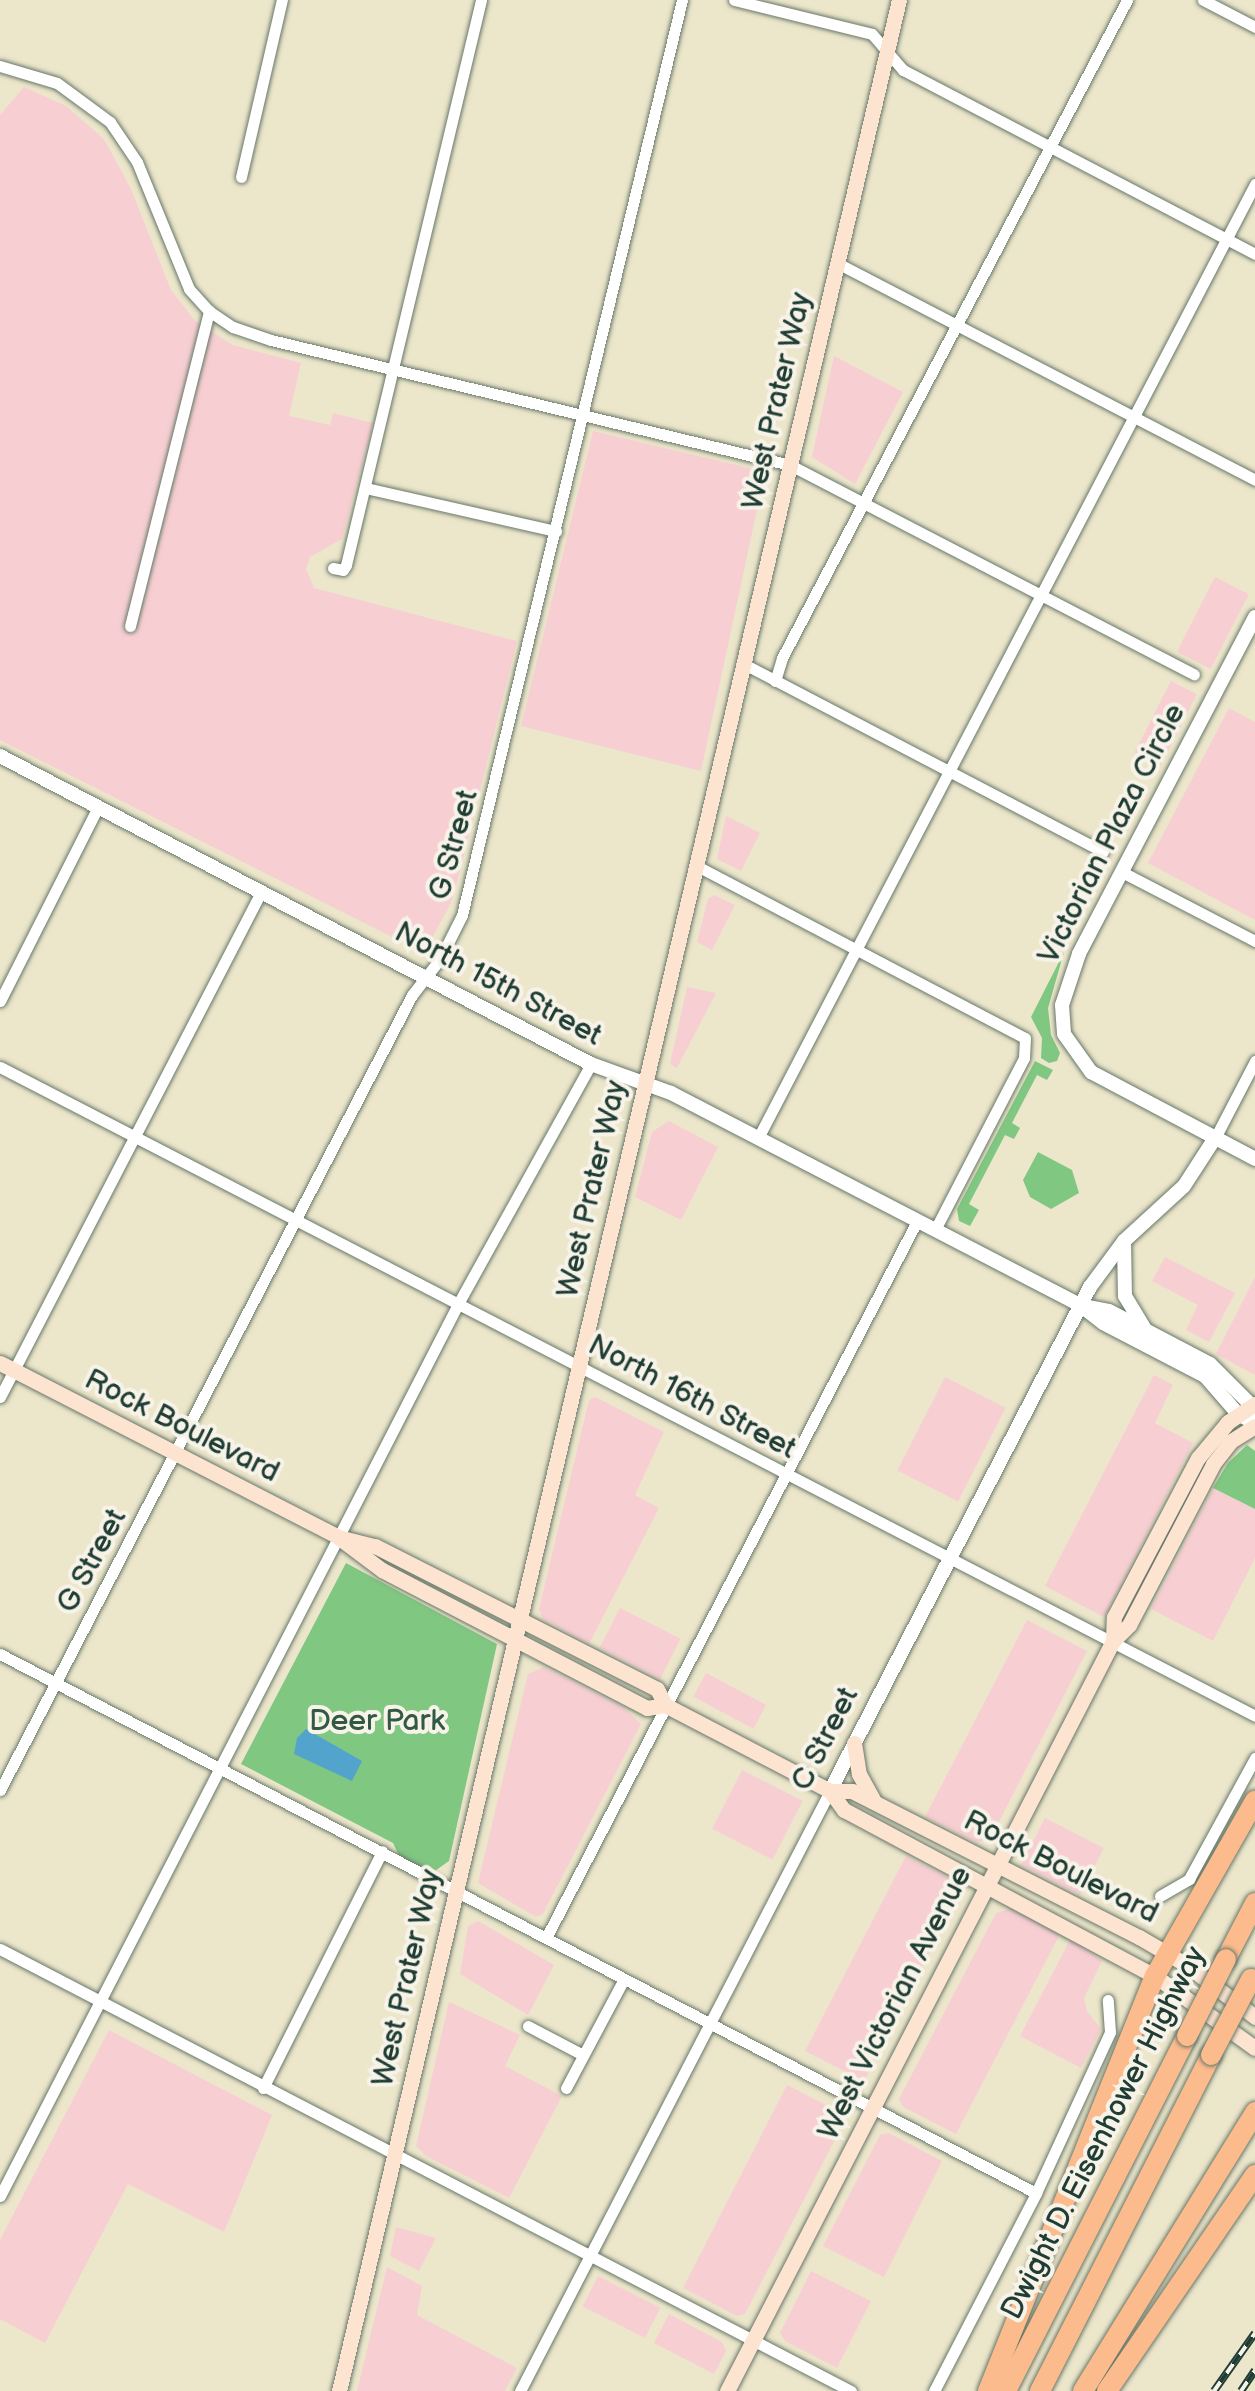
<!DOCTYPE html>
<html>
<head>
<meta charset="utf-8">
<style>
	body { margin:0 }
	#map { position:relative; width:1255px; height:2391px; overflow:hidden; background:#ece6cb; font-family:"Balsamiq Sans",sans-serif }
	div>[style] { position:absolute }
	.built>* { inset:0; background:#f7cfd3; transform-origin:0 0 }
	.green>* { inset:0; background:#80c782 }
	.water>* { inset:0; background:#53a4cd }
	.roads { filter:drop-shadow(0 0 2px #677869) drop-shadow(0 0 2px #677869) }
	.minor>* { height:11px; margin:-5.5px; padding:0 5.5px; transform-origin:5.5px; border-radius:5.5px; background:#fff }
	.tertiary>* { height:14px; margin:-7px; padding:0 7px; transform-origin:7px; border-radius:7px; background:#fff }
	.secondary>* { height:15px; margin:-7.5px; padding:0 7.5px; transform-origin:7.5px; border-radius:7.5px; background:#fde4d1 }
	.motorway>* { height:20px; margin:-10px; padding:0 10px; transform-origin:10px; border-radius:10px; background:#fbbb8d }
	.rail>* { height:8px; margin-top:-4px; transform-origin:0; background:repeating-linear-gradient(90deg,#f7f3e8 0 11px,#1f3d34 0 22px); box-sizing:border-box; border-block:2px solid #1f3d34 }
	.bridges { filter:drop-shadow(0 0 2px #677869) drop-shadow(0 0 2px #677869) }
	.motorway-bridge>* { height:20px; margin:-10px; padding:0 10px; transform-origin:10px; border-radius:10px; background:#fbbb8d }
	span { translate:-50% -50%; white-space:nowrap; text-align:center; line-height:1.15; -webkit-text-stroke:8px #f7f3e8; paint-order:stroke }
	.street-label { font-size:30px; color:#1f3d34 }
	.park-label { font-size:30px; color:#325944 }
</style>
</head>
<body>
<div id="map">
	<div class="built">
		<i style="clip-path:polygon(24px 87px,66px 106px,104px 139px,131px 189px,171px 290px,196px 322px,233px 345px,301px 363px,289px 416px,330px 425px,333px 413px,373px 423px,342px 539px,310px 557px,306px 569px,314px 588px,517px 641px,459px 875px,451px 903px,424px 953px,0 740px,0 115px)"></i>
		<i style="clip-path:polygon(834px 356px,903px 392px,855px 484px,812px 457px)"></i>
		<i style="clip-path:polygon(593px 431px,757px 470px,762px 486px,701px 771px,521px 726px)"></i>
		<i style="left:1215px;top:577px;width:38px;height:84px;rotate:27deg"></i>
		<i style="left:1171px;top:681px;width:29px;height:80px;rotate:27deg"></i>
		<i style="clip-path:polygon(1229px 708px,1255px 722px,1255px 920px,1148px 863px)"></i>
		<i style="clip-path:polygon(726px 816px,760px 833px,741px 871px,717px 859px)"></i>
		<i style="clip-path:polygon(714px 895px,735px 905px,712px 950px,697px 942px,708px 899px)"></i>
		<i style="clip-path:polygon(687px 987px,716px 993px,677px 1068px,670px 1064px)"></i>
		<i style="clip-path:polygon(669px 1121px,718px 1147px,681px 1220px,635px 1197px,652px 1132px)"></i>
		<i style="clip-path:polygon(1165px 1257px,1235px 1293px,1209px 1342px,1186px 1330px,1198px 1305px,1152px 1281px)"></i>
		<i style="clip-path:polygon(1255px 1277px,1255px 1375px,1216px 1354px)"></i>
		<i style="clip-path:polygon(1154px 1375px,1173px 1385px,1155px 1423px,1193px 1443px,1104px 1617px,1045px 1586px)"></i>
		<i style="left:945px;top:1377px;width:68px;height:105px;rotate:27deg"></i>
		<i style="clip-path:polygon(595px 1397px,664px 1432px,635px 1495px,659px 1508px,589px 1644px,543px 1619px,539px 1609px,589px 1400px)"></i>
		<i style="clip-path:polygon(1213px 1488px,1255px 1509px,1255px 1558px,1213px 1641px,1151px 1609px)"></i>
		<i style="left:620px;top:1608px;width:68px;height:45px;rotate:27deg"></i>
		<i style="clip-path:polygon(1027px 1620px,1087px 1651px,991px 1837px,977px 1843px,925px 1817px)"></i>
		<i style="clip-path:polygon(544px 1667px,623px 1707px,641px 1724px,543px 1914px,536px 1917px,478px 1883px,528px 1674px)"></i>
		<i style="left:706px;top:1673px;width:68px;height:27px;rotate:28deg"></i>
		<i style="left:742px;top:1770px;width:68px;height:66px;rotate:27deg"></i>
		<i style="left:1045px;top:1818px;width:66px;height:53px;rotate:27deg"></i>
		<i style="clip-path:polygon(906px 1856px,957px 1882px,961px 1891px,864px 2081px,805px 2051px)"></i>
		<i style="clip-path:polygon(1013px 1908px,1061px 1932px,956px 2134px,903px 2107px,899px 2099px,996px 1913px)"></i>
		<i style="clip-path:polygon(478px 1921px,554px 1965px,528px 2015px,460px 1974px,468px 1926px)"></i>
		<i style="clip-path:polygon(1071px 1938px,1102px 1961px,1084px 1998px,1087px 2011px,1101px 2029px,1081px 2068px,1020px 2036px)"></i>
		<i style="clip-path:polygon(449px 2002px,520px 2035px,505px 2066px,562px 2096px,509px 2198px,426px 2156px,416px 2146px)"></i>
		<i style="clip-path:polygon(109px 2030px,272px 2115px,224px 2232px,128px 2184px,45px 2343px,0 2319px,0 2240px)"></i>
		<i style="clip-path:polygon(787px 2085px,847px 2116px,745px 2314px,737px 2316px,683px 2288px)"></i>
		<i style="clip-path:polygon(889px 2133px,942px 2161px,884px 2277px,823px 2246px,880px 2135px)"></i>
		<i style="clip-path:polygon(396px 2227px,436px 2238px,419px 2271px,390px 2256px)"></i>
		<i style="clip-path:polygon(387px 2267px,422px 2286px,417px 2315px,517px 2368px,505px 2391px,357px 2391px)"></i>
		<i style="clip-path:polygon(811px 2271px,871px 2301px,837px 2368px,785px 2341px,780px 2333px)"></i>
		<i style="left:598px;top:2276px;width:70px;height:34px;rotate:27deg"></i>
		<i style="clip-path:polygon(669px 2314px,722px 2342px,726px 2351px,714px 2374px,654px 2343px)"></i>
	</div>
	<div class="green">
		<i style="clip-path:polygon(1064px 952px,1048px 1008px,1051px 1035px,1060px 1053px,1057px 1061px,1049px 1063px,1041px 1058px,1042px 1038px,1031px 1017px)"></i>
		<i style="clip-path:polygon(1035px 1061px,1053px 1070px,1047px 1080px,1037px 1075px,1012px 1123px,1020px 1128px,1014px 1139px,1005px 1135px,969px 1204px,979px 1210px,970px 1226px,959px 1221px,957px 1209px)"></i>
		<i style="clip-path:polygon(1038px 1152px,1072px 1170px,1079px 1193px,1051px 1209px,1030px 1197px,1023px 1180px)"></i>
		<i style="clip-path:polygon(1247px 1445px,1255px 1451px,1255px 1509px,1213px 1488px,1228px 1463px)"></i>
		<i style="clip-path:polygon(346px 1563px,497px 1644px,449px 1861px,432px 1873px,400px 1858px,393px 1843px,241px 1764px)"></i>
	</div>
	<div class="water">
		<i style="clip-path:polygon(306px 1729px,362px 1761px,352px 1781px,294px 1754px,297px 1738px)"></i>
	</div>
	<div class="roads">
		<div class="minor">
			<i style="left:734px;top:0;width:142px;rotate:13.8deg"></i>
			<i style="left:872px;top:34px;width:48px;rotate:49.3deg"></i>
			<i style="left:903px;top:70px;width:397px;rotate:27.6deg"></i>
			<i style="left:1203px;top:0;width:59px;rotate:27.4deg"></i>
			<i style="left:0;top:66px;width:59px;rotate:16.6deg"></i>
			<i style="left:57px;top:83px;width:66px;rotate:36.3deg"></i>
			<i style="left:110px;top:122px;width:48px;rotate:56deg"></i>
			<i style="left:137px;top:162px;width:137px;rotate:67.7deg"></i>
			<i style="left:189px;top:289px;width:30px;rotate:48deg"></i>
			<i style="left:209px;top:311px;width:29px;rotate:34deg"></i>
			<i style="left:233px;top:327px;width:40px;rotate:18.9deg"></i>
			<i style="left:271px;top:340px;width:534px;rotate:13.54deg"></i>
			<i style="left:790px;top:465px;width:455px;rotate:27.4deg"></i>
			<i style="left:241px;top:177px;width:182px;rotate:-77deg"></i>
			<i style="left:837px;top:263px;width:471px;rotate:27.4deg"></i>
			<i style="left:366px;top:488px;width:195px;rotate:12.8deg"></i>
			<i style="left:333px;top:568px;width:10px;rotate:11deg"></i>
			<i style="left:343px;top:570px;width:6px;rotate:-59deg"></i>
			<i style="left:346px;top:565px;width:581px;rotate:-76.56deg"></i>
			<i style="left:130px;top:626px;width:325px;rotate:-75.9deg"></i>
			<i style="left:744px;top:664px;width:405px;rotate:27.6deg"></i>
			<i style="left:775px;top:681px;width:24px;rotate:-73deg"></i>
			<i style="left:782px;top:658px;width:743px;rotate:-62.33deg"></i>
			<i style="left:697px;top:866px;width:370px;rotate:27.7deg"></i>
			<i style="left:1025px;top:1038px;width:20px;rotate:93deg"></i>
			<i style="left:1024px;top:1058px;width:194px;rotate:117.4deg"></i>
			<i style="left:1122px;top:872px;width:150px;rotate:27.4deg"></i>
			<i style="left:0;top:1001px;width:217px;rotate:-63.2deg"></i>
			<i style="left:0;top:1067px;width:1413px;rotate:27.34deg"></i>
			<i style="left:758px;top:1138px;width:1076px;rotate:-62.48deg"></i>
			<i style="left:1215px;top:1138px;width:87px;rotate:-62.5deg"></i>
			<i style="left:0;top:1397px;width:568px;rotate:-62.67deg"></i>
			<i style="left:0;top:1654px;width:1168px;rotate:27.49deg"></i>
			<i style="left:0;top:1790px;width:895px;rotate:-62.61deg"></i>
			<i style="left:412px;top:995px;width:46px;rotate:-52.1deg"></i>
			<i style="left:440px;top:959px;width:49px;rotate:-63.4deg"></i>
			<i style="left:462px;top:915px;width:941px;rotate:-76.48deg"></i>
			<i style="left:1160px;top:1896px;width:34px;rotate:-30deg"></i>
			<i style="left:1189px;top:1879px;width:138px;rotate:-61.4deg"></i>
			<i style="left:546px;top:1938px;width:807px;rotate:-62.64deg"></i>
			<i style="left:0;top:1949px;width:959px;rotate:27.45deg"></i>
			<i style="left:528px;top:2026px;width:62px;rotate:27.8deg"></i>
			<i style="left:263px;top:2088px;width:265px;rotate:-63.3deg"></i>
			<i style="left:566px;top:2088px;width:123px;rotate:-62deg"></i>
			<i style="left:0;top:2196px;width:1005px;rotate:-62.82deg"></i>
			<i style="left:459px;top:1302px;width:272px;rotate:-61deg"></i>
			<i style="left:520px;top:2391px;width:675px;rotate:-62.68deg"></i>
			<i style="left:934px;top:2391px;width:223px;rotate:-62.7deg"></i>
			<i style="left:1036px;top:2193px;width:177px;rotate:-65.3deg"></i>
			<i style="left:1110px;top:2032px;width:32px;rotate:-94deg"></i>
		</div>
		<div class="tertiary">
			<i style="left:1255px;top:617px;width:380px;rotate:117.6deg"></i>
			<i style="left:1079px;top:954px;width:54px;rotate:108.4deg"></i>
			<i style="left:1062px;top:1005px;width:29px;rotate:86deg"></i>
			<i style="left:1064px;top:1034px;width:47px;rotate:54.6deg"></i>
			<i style="left:1091px;top:1072px;width:186px;rotate:27.9deg"></i>
			<i style="left:0;top:756px;width:666px;rotate:27.53deg"></i>
			<i style="left:591px;top:1064px;width:85px;rotate:19.9deg"></i>
			<i style="left:671px;top:1093px;width:461px;rotate:27.4deg"></i>
			<i style="left:1080px;top:1305px;width:29px;rotate:38deg"></i>
			<i style="left:1103px;top:1323px;width:115px;rotate:27.5deg"></i>
			<i style="left:1205px;top:1376px;width:50px;rotate:49deg"></i>
			<i style="left:1238px;top:1414px;width:19px;rotate:28deg"></i>
			<i style="left:1124px;top:1241px;width:55px;rotate:89deg"></i>
			<i style="left:1125px;top:1296px;width:37px;rotate:59deg"></i>
			<i style="left:1084px;top:1306px;width:25px;rotate:11deg"></i>
			<i style="left:1109px;top:1311px;width:114px;rotate:27.7deg"></i>
			<i style="left:1210px;top:1364px;width:59px;rotate:45deg"></i>
			<i style="left:1252px;top:1406px;width:9px;rotate:72deg"></i>
			<i style="left:830px;top:1791px;width:567px;rotate:-62.71deg"></i>
			<i style="left:1090px;top:1287px;width:57px;rotate:-53.5deg"></i>
			<i style="left:1124px;top:1241px;width:81px;rotate:-42.5deg"></i>
			<i style="left:1184px;top:1186px;width:57px;rotate:-57.1deg"></i>
		</div>
		<div class="secondary">
			<i style="left:0;top:1363px;width:380px;rotate:27.2deg"></i>
			<i style="left:338px;top:1537px;width:55px;rotate:36.9deg"></i>
			<i style="left:382px;top:1570px;width:299px;rotate:27.5deg"></i>
			<i style="left:647px;top:1708px;width:18px;rotate:-9deg"></i>
			<i style="left:338px;top:1537px;width:38px;rotate:14deg"></i>
			<i style="left:375px;top:1546px;width:316px;rotate:26.9deg"></i>
			<i style="left:657px;top:1689px;width:18px;rotate:63deg"></i>
			<i style="left:665px;top:1705px;width:186px;rotate:27.5deg"></i>
			<i style="left:830px;top:1791px;width:24px;rotate:54deg"></i>
			<i style="left:844px;top:1810px;width:353px;rotate:28.1deg"></i>
			<i style="left:1155px;top:1976px;width:123px;rotate:35.8deg"></i>
			<i style="left:1113px;top:1641px;width:24px;rotate:-88deg"></i>
			<i style="left:1114px;top:1617px;width:180px;rotate:-62.2deg"></i>
			<i style="left:1198px;top:1458px;width:47px;rotate:-50.2deg"></i>
			<i style="left:1228px;top:1422px;width:32px;rotate:-34deg"></i>
			<i style="left:854px;top:1743px;width:31px;rotate:81deg"></i>
			<i style="left:859px;top:1774px;width:29px;rotate:61deg"></i>
			<i style="left:830px;top:1791px;width:22px"></i>
			<i style="left:852px;top:1791px;width:322px;rotate:27deg"></i>
			<i style="left:1139px;top:1937px;width:53px;rotate:30.4deg"></i>
			<i style="left:1185px;top:1964px;width:88px;rotate:37.1deg"></i>
			<i style="left:339px;top:2391px;width:2456px;rotate:-76.82deg"></i>
			<i style="left:727px;top:2391px;width:844px;rotate:-62.77deg"></i>
			<i style="left:1113px;top:1641px;width:23px;rotate:-45deg"></i>
			<i style="left:1129px;top:1625px;width:182px;rotate:-62.4deg"></i>
			<i style="left:1213px;top:1464px;width:29px;rotate:-52deg"></i>
			<i style="left:1231px;top:1441px;width:28px;rotate:-32deg"></i>
		</div>
		<div class="motorway">
			<i style="left:1226px;top:1959px;width:63px;rotate:-62.6deg"></i>
			<i style="left:988px;top:2391px;width:447px;rotate:-68.1deg"></i>
			<i style="left:1155px;top:1976px;width:202px;rotate:-60.3deg"></i>
			<i style="left:1006px;top:2391px;width:398px;rotate:-63deg"></i>
			<i style="left:1040px;top:2391px;width:377px;rotate:-63deg"></i>
			<i style="left:1083px;top:2391px;width:328px;rotate:-58.3deg"></i>
			<i style="left:1107px;top:2391px;width:262px;rotate:-55.6deg"></i>
		</div>
	</div>
	<div class="rail">
		<i style="left:1214px;top:2391px;width:71px;rotate:-54.7deg"></i>
		<i style="left:1241px;top:2391px;width:25px;rotate:-56deg"></i>
	</div>
	<div class="bridges">
		<div class="motorway-bridge">
			<i style="left:1187px;top:2036px;width:86px;rotate:-63.1deg"></i>
			<i style="left:1211px;top:2055px;width:86px;rotate:-62.2deg"></i>
		</div>
	</div>
	<div class="street-label">
		<span style="left:777px;top:401px;rotate:-77deg">West Prater Way</span>
		<span style="left:1112px;top:834px;rotate:-63deg">Victorian Plaza Circle</span>
		<span style="left:454px;top:845px;rotate:-75deg">G Street</span>
		<span style="left:498px;top:984px;rotate:28deg">North 15th Street</span>
		<span style="left:592px;top:1189px;rotate:-77deg">West Prater Way</span>
		<span style="left:692px;top:1397px;rotate:28deg">North 16th Street</span>
		<span style="left:182px;top:1426px;rotate:27deg">Rock Boulevard</span>
		<span style="left:92px;top:1561px;rotate:-62deg">G Street</span>
		<span style="left:825px;top:1739px;rotate:-63deg">C Street</span>
		<span style="left:1061px;top:1867px;rotate:27deg">Rock Boulevard</span>
		<span style="left:407px;top:1978px;rotate:-77deg">West Prater Way</span>
		<span style="left:895px;top:2003px;rotate:-63deg">West Victorian Avenue</span>
		<span style="left:1104px;top:2133px;rotate:-63deg">Dwight D. Eisenhower Highway</span>
	</div>
	<div class="park-label">
		<span style="left:377px;top:1721px">Deer Park</span>
	</div>
</div>
</body>
</html>
